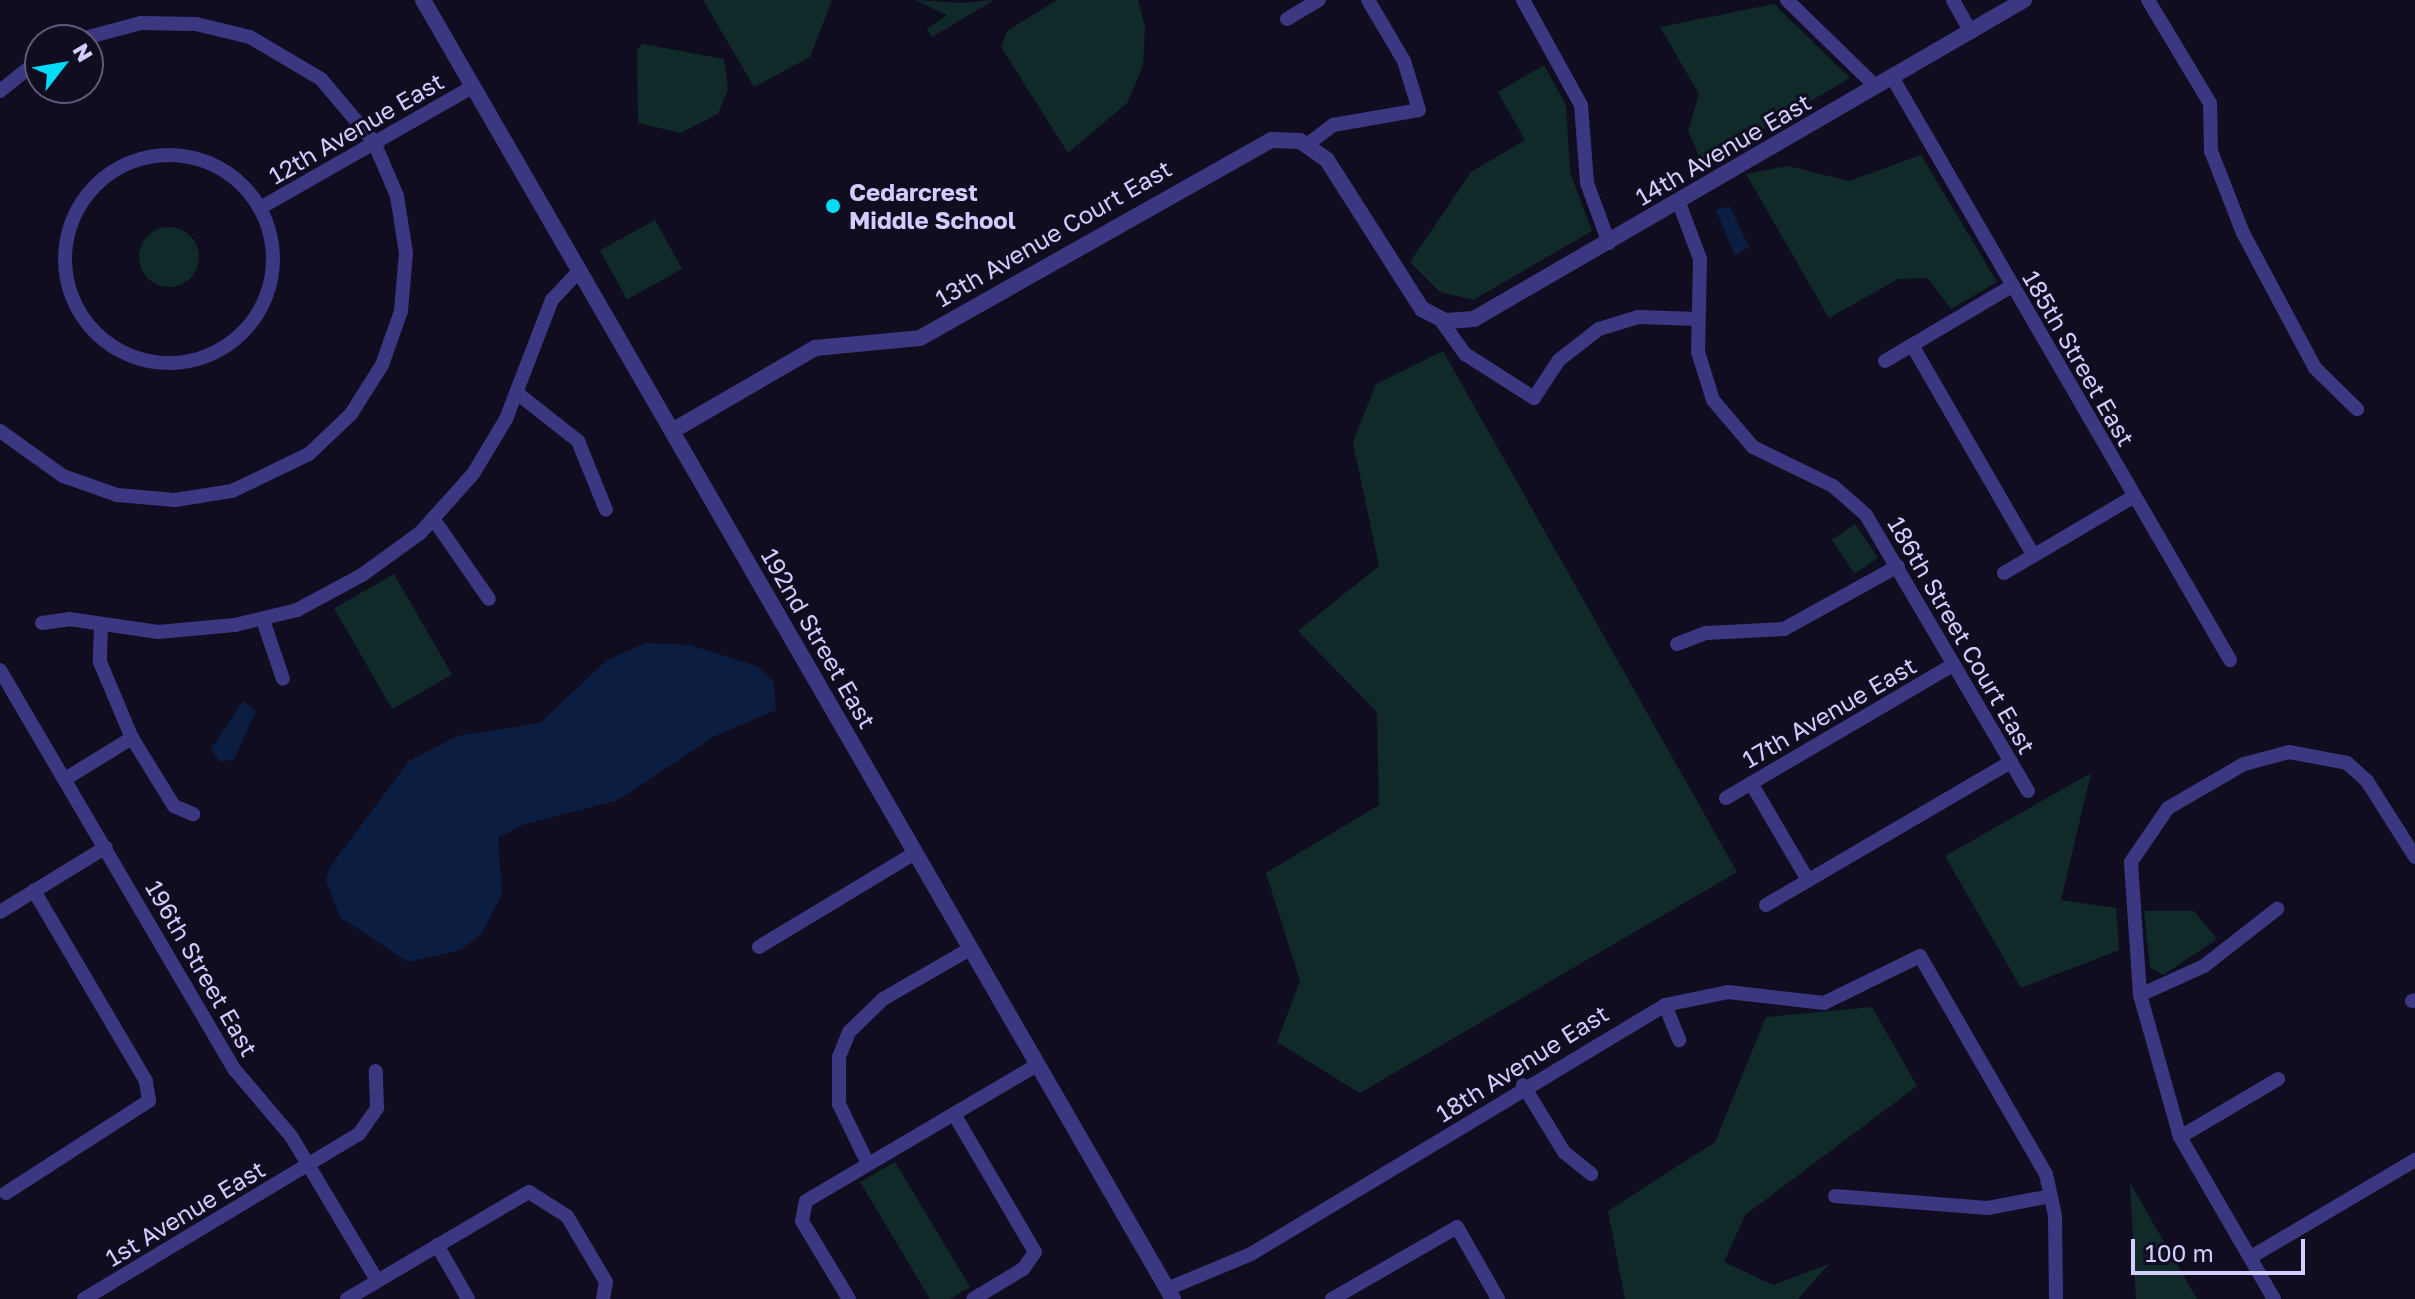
<!DOCTYPE html>
<html>
<head>
<meta charset="utf-8">
<style>
	body { margin:0 }
	#map { position:relative; width:2415px; height:1299px; overflow:hidden; background:#100d20; font-family:"Golos Text",sans-serif }
	div>[style] { position:absolute }
	.green>* { inset:0; background:#102a2a; transform-origin:0 0 }
	.round { border-radius:50% }
	.water>* { inset:0; background:#0b1e41 }
	.minor>* { height:14px; margin:-7px; padding:0 7px; transform-origin:7px; border-radius:7px; background:#3b3780 }
	.minor>.ring { margin:-7px; padding:0; box-sizing:content-box; background:none; border:14px solid #3b3780; border-radius:50% }
	.tertiary>* { height:16px; margin:-8px; padding:0 8px; transform-origin:8px; border-radius:8px; background:#3b3780 }
	.dots>* { width:22px; height:22px; translate:-50% -50%; box-sizing:border-box; border:4px solid #100d20; border-radius:50% }
	span { translate:-50% -50%; white-space:nowrap; text-align:center; line-height:1.15; -webkit-text-stroke:6px #100d20; paint-order:stroke }
	.street-label { font-size:24px; color:#d3ccff }
	.poi-label { font-size:24px; color:#d3ccff; font-weight:700 }
	.left { translate:0 -50%; text-align:left }
	.north { position:absolute; left:24px; top:24px; width:80px; height:80px; box-sizing:border-box; background:#100d20; border:2px solid #5e5979; border-radius:50%; rotate:59deg; font-size:22px; font-weight:700; line-height:32px; text-align:center; color:#d3ccff }
	.north::after { content:''; display:block; margin:auto; width:28px; height:36px; background:#00dcf7; clip-path:polygon(50% 0,100% 100%,50% 72%,0 100%) }
	.scale { position:absolute; left:2131px; top:1239px; width:174px; height:36px; box-sizing:border-box; border:4px solid #d3ccff; border-top:0; padding-left:10px; font-size:24px; line-height:28px; white-space:nowrap; color:#d3ccff; -webkit-text-stroke:6px #100d20; paint-order:stroke }
</style>
</head>
<body>
<div id="map">
	<div class="green">
		<i style="clip-path:polygon(703px 0,832px 0,810px 57px,754px 87px)"></i>
		<i style="clip-path:polygon(915px 0,962px 3px,994px 0,932px 37px,927px 29px,947px 15px)"></i>
		<i style="clip-path:polygon(1057px 0,1138px 0,1145px 27px,1143px 66px,1127px 103px,1068px 153px,1001px 47px,1007px 31px)"></i>
		<i style="clip-path:polygon(1774px 4px,1850px 78px,1703px 164px,1688px 131px,1699px 94px,1660px 27px)"></i>
		<i style="clip-path:polygon(643px 44px,724px 59px,728px 89px,718px 114px,680px 133px,638px 123px,637px 50px)"></i>
		<i style="clip-path:polygon(1544px 65px,1566px 105px,1570px 172px,1592px 231px,1473px 300px,1440px 292px,1410px 262px,1471px 172px,1525px 140px,1498px 92px)"></i>
		<i style="clip-path:polygon(1921px 155px,1997px 282px,1951px 309px,1928px 278px,1898px 279px,1829px 318px,1746px 174px,1788px 166px,1849px 181px)"></i>
		<i style="left:655px;top:220px;width:56px;height:63px;rotate:61deg"></i>
		<i class="round" style="left:139px;top:227px;width:60px;height:60px"></i>
		<i style="clip-path:polygon(1443px 351px,1737px 872px,1360px 1093px,1277px 1042px,1300px 981px,1266px 873px,1379px 805px,1377px 712px,1298px 631px,1379px 566px,1353px 442px,1376px 384px)"></i>
		<i style="left:1855px;top:524px;width:41px;height:28px;rotate:56deg"></i>
		<i style="left:394px;top:574px;width:116px;height:69px;rotate:60deg"></i>
		<i style="clip-path:polygon(2091px 773px,2061px 900px,2116px 908px,2119px 950px,2021px 988px,1945px 856px)"></i>
		<i style="clip-path:polygon(2144px 911px,2194px 911px,2217px 939px,2163px 975px,2150px 967px)"></i>
		<i style="clip-path:polygon(1872px 1007px,1917px 1086px,1745px 1215px,1724px 1262px,1773px 1285px,1829px 1264px,1798px 1299px,1625px 1299px,1608px 1211px,1715px 1142px,1766px 1017px)"></i>
		<i style="clip-path:polygon(895px 1162px,970px 1287px,950px 1299px,930px 1299px,860px 1182px)"></i>
		<i style="clip-path:polygon(2130px 1183px,2197px 1299px,2136px 1299px)"></i>
	</div>
	<div class="water">
		<i style="clip-path:polygon(1730px 206px,1749px 247px,1735px 256px,1716px 210px)"></i>
		<i style="clip-path:polygon(646px 643px,689px 645px,757px 666px,774px 682px,776px 710px,713px 737px,618px 800px,522px 825px,498px 838px,502px 894px,482px 933px,461px 950px,408px 962px,340px 917px,326px 880px,330px 867px,409px 761px,457px 736px,540px 723px,607px 660px)"></i>
		<i style="clip-path:polygon(243px 701px,256px 711px,234px 759px,220px 762px,211px 749px)"></i>
	</div>
	<div class="minor">
		<i style="left:1523px;top:0;width:120px;rotate:61.1deg"></i>
		<i style="left:1581px;top:105px;width:78px;rotate:85.6deg"></i>
		<i style="left:1587px;top:183px;width:64px;rotate:69.9deg"></i>
		<i style="left:1787px;top:0;width:124px;rotate:44.3deg"></i>
		<i style="left:1953px;top:0;width:37px;rotate:61deg"></i>
		<i style="left:2148px;top:0;width:120px;rotate:59deg"></i>
		<i style="left:2210px;top:103px;width:48px;rotate:88.8deg"></i>
		<i style="left:2211px;top:151px;width:88px;rotate:68.7deg"></i>
		<i style="left:2243px;top:233px;width:153px;rotate:61.9deg"></i>
		<i style="left:2315px;top:368px;width:59px;rotate:44.3deg"></i>
		<i style="left:1287px;top:19px;width:37px;rotate:-31deg"></i>
		<i style="left:1892px;top:77px;width:674px;rotate:59.9deg"></i>
		<i style="left:0;top:91px;width:51px;rotate:-38.7deg"></i>
		<i style="left:1308px;top:144px;width:31px;rotate:-37deg"></i>
		<i style="left:1333px;top:125px;width:87px;rotate:-9.9deg"></i>
		<i style="left:1419px;top:110px;width:51px;rotate:-107deg"></i>
		<i style="left:1404px;top:61px;width:71px;rotate:-120.5deg"></i>
		<i class="ring" style="left:65px;top:155px;width:194px;height:194px"></i>
		<i style="left:1679px;top:203px;width:60px;rotate:69.4deg"></i>
		<i style="left:1700px;top:259px;width:93px;rotate:91.2deg"></i>
		<i style="left:1698px;top:352px;width:50px;rotate:72.6deg"></i>
		<i style="left:1713px;top:400px;width:62px;rotate:49.6deg"></i>
		<i style="left:1753px;top:447px;width:89px;rotate:26deg"></i>
		<i style="left:1833px;top:486px;width:44px;rotate:41.3deg"></i>
		<i style="left:1866px;top:515px;width:320px;rotate:59.6deg"></i>
		<i style="left:260px;top:208px;width:246px;rotate:-29.7deg"></i>
		<i style="left:1440px;top:319px;width:43px;rotate:54.5deg"></i>
		<i style="left:1465px;top:354px;width:82px;rotate:32.5deg"></i>
		<i style="left:1534px;top:398px;width:45px;rotate:-56.7deg"></i>
		<i style="left:1559px;top:360px;width:51px;rotate:-37.8deg"></i>
		<i style="left:1599px;top:329px;width:41px;rotate:-17.1deg"></i>
		<i style="left:1638px;top:317px;width:60px;rotate:1.9deg"></i>
		<i style="left:1912px;top:345px;width:242px;rotate:60deg"></i>
		<i style="left:1885px;top:361px;width:147px;rotate:-30.6deg"></i>
		<i style="left:517px;top:393px;width:78px;rotate:38.2deg"></i>
		<i style="left:578px;top:441px;width:74px;rotate:67.9deg"></i>
		<i style="left:0;top:431px;width:77px;rotate:35.5deg"></i>
		<i style="left:63px;top:476px;width:57px;rotate:19.4deg"></i>
		<i style="left:117px;top:495px;width:58px;rotate:4.9deg"></i>
		<i style="left:175px;top:500px;width:58px;rotate:-9deg"></i>
		<i style="left:232px;top:491px;width:85px;rotate:-25.7deg"></i>
		<i style="left:309px;top:454px;width:58px;rotate:-43.6deg"></i>
		<i style="left:351px;top:414px;width:58px;rotate:-57.7deg"></i>
		<i style="left:382px;top:365px;width:57px;rotate:-70.6deg"></i>
		<i style="left:401px;top:311px;width:58px;rotate:-85.1deg"></i>
		<i style="left:406px;top:253px;width:58px;rotate:-99deg"></i>
		<i style="left:397px;top:196px;width:59px;rotate:-113.1deg"></i>
		<i style="left:374px;top:142px;width:82px;rotate:-130.1deg"></i>
		<i style="left:321px;top:79px;width:82px;rotate:-149.4deg"></i>
		<i style="left:250px;top:37px;width:56px;rotate:-166.5deg"></i>
		<i style="left:196px;top:24px;width:55px;rotate:-179deg"></i>
		<i style="left:141px;top:23px;width:66px;rotate:165.1deg"></i>
		<i style="left:434px;top:520px;width:96px;rotate:55.2deg"></i>
		<i style="left:2004px;top:573px;width:150px;rotate:-30.5deg"></i>
		<i style="left:263px;top:620px;width:62px;rotate:71.3deg"></i>
		<i style="left:42px;top:623px;width:27px;rotate:-8deg"></i>
		<i style="left:69px;top:619px;width:90px;rotate:8.3deg"></i>
		<i style="left:158px;top:632px;width:77px;rotate:-5.2deg"></i>
		<i style="left:235px;top:625px;width:64px;rotate:-13.6deg"></i>
		<i style="left:297px;top:610px;width:74px;rotate:-28.3deg"></i>
		<i style="left:362px;top:575px;width:72px;rotate:-35.9deg"></i>
		<i style="left:420px;top:533px;width:79px;rotate:-48.1deg"></i>
		<i style="left:473px;top:474px;width:64px;rotate:-59deg"></i>
		<i style="left:506px;top:419px;width:128px;rotate:-68.9deg"></i>
		<i style="left:552px;top:300px;width:40px;rotate:-47deg"></i>
		<i style="left:101px;top:627px;width:35px;rotate:92deg"></i>
		<i style="left:100px;top:662px;width:82px;rotate:67.2deg"></i>
		<i style="left:132px;top:738px;width:80px;rotate:58.3deg"></i>
		<i style="left:174px;top:806px;width:21px;rotate:23deg"></i>
		<i style="left:1677px;top:644px;width:31px;rotate:-21deg"></i>
		<i style="left:1706px;top:633px;width:78px;rotate:-2.9deg"></i>
		<i style="left:1784px;top:629px;width:130px;rotate:-28.9deg"></i>
		<i style="left:0;top:670px;width:464px;rotate:59.6deg"></i>
		<i style="left:235px;top:1070px;width:87px;rotate:49.7deg"></i>
		<i style="left:291px;top:1136px;width:168px;rotate:59.2deg"></i>
		<i style="left:65px;top:779px;width:79px;rotate:-31.5deg"></i>
		<i style="left:1751px;top:783px;width:113px;rotate:59.6deg"></i>
		<i style="left:1726px;top:798px;width:264px;rotate:-30.4deg"></i>
		<i style="left:1766px;top:905px;width:284px;rotate:-30.3deg"></i>
		<i style="left:0;top:912px;width:124px;rotate:-31.5deg"></i>
		<i style="left:759px;top:947px;width:182px;rotate:-31.1deg"></i>
		<i style="left:2140px;top:995px;width:70px;rotate:-24.4deg"></i>
		<i style="left:2204px;top:966px;width:93px;rotate:-38deg"></i>
		<i style="left:2412px;top:1001px;width:3px;rotate:-18deg"></i>
		<i style="left:1665px;top:1005px;width:38px;rotate:68deg"></i>
		<i style="left:1523px;top:1085px;width:79px;rotate:58.5deg"></i>
		<i style="left:1564px;top:1152px;width:35px;rotate:39deg"></i>
		<i style="left:954px;top:1114px;width:160px;rotate:59.6deg"></i>
		<i style="left:1035px;top:1252px;width:21px;rotate:125deg"></i>
		<i style="left:1023px;top:1269px;width:58px;rotate:149deg"></i>
		<i style="left:2180px;top:1137px;width:114px;rotate:-30.6deg"></i>
		<i style="left:868px;top:1164px;width:67px;rotate:-115.8deg"></i>
		<i style="left:839px;top:1104px;width:47px;rotate:-90deg"></i>
		<i style="left:839px;top:1057px;width:27px;rotate:-68deg"></i>
		<i style="left:849px;top:1032px;width:47px;rotate:-44.1deg"></i>
		<i style="left:883px;top:999px;width:100px;rotate:-29.9deg"></i>
		<i style="left:6px;top:1193px;width:170px;rotate:-32.8deg"></i>
		<i style="left:149px;top:1101px;width:20px;rotate:-99deg"></i>
		<i style="left:146px;top:1081px;width:221px;rotate:-120.5deg"></i>
		<i style="left:1835px;top:1196px;width:153px;rotate:4.5deg"></i>
		<i style="left:1988px;top:1208px;width:64px;rotate:-10.8deg"></i>
		<i style="left:437px;top:1245px;width:62px;rotate:60.1deg"></i>
		<i style="left:2251px;top:1257px;width:191px;rotate:-30.6deg"></i>
		<i style="left:1167px;top:1289px;width:91px;rotate:-22.6deg"></i>
		<i style="left:1251px;top:1254px;width:483px;rotate:-31deg"></i>
		<i style="left:1665px;top:1005px;width:64px;rotate:-11.7deg"></i>
		<i style="left:1728px;top:992px;width:97px;rotate:6.5deg"></i>
		<i style="left:1824px;top:1003px;width:107px;rotate:-26.1deg"></i>
		<i style="left:1920px;top:956px;width:252px;rotate:60deg"></i>
		<i style="left:2046px;top:1174px;width:43px;rotate:77.9deg"></i>
		<i style="left:2055px;top:1216px;width:83px;rotate:89.3deg"></i>
		<i style="left:84px;top:1299px;width:321px;rotate:-31deg"></i>
		<i style="left:359px;top:1134px;width:32px;rotate:-55deg"></i>
		<i style="left:377px;top:1108px;width:37px;rotate:-92deg"></i>
		<i style="left:347px;top:1299px;width:211px;rotate:-30.5deg"></i>
		<i style="left:529px;top:1192px;width:45px;rotate:32.3deg"></i>
		<i style="left:567px;top:1216px;width:77px;rotate:59.4deg"></i>
		<i style="left:606px;top:1282px;width:17px;rotate:100deg"></i>
		<i style="left:849px;top:1299px;width:91px;rotate:-121.1deg"></i>
		<i style="left:802px;top:1221px;width:20px;rotate:-79deg"></i>
		<i style="left:806px;top:1201px;width:268px;rotate:-30.5deg"></i>
		<i style="left:1332px;top:1299px;width:144px;rotate:-29.9deg"></i>
		<i style="left:1457px;top:1227px;width:83px;rotate:60.3deg"></i>
		<i style="left:2274px;top:1299px;width:187px;rotate:-120.1deg"></i>
		<i style="left:2180px;top:1137px;width:148px;rotate:-105.7deg"></i>
		<i style="left:2140px;top:995px;width:133px;rotate:-93.9deg"></i>
		<i style="left:2131px;top:862px;width:65px;rotate:-55.6deg"></i>
		<i style="left:2168px;top:808px;width:88px;rotate:-30.1deg"></i>
		<i style="left:2244px;top:764px;width:47px;rotate:-14.9deg"></i>
		<i style="left:2289px;top:752px;width:59px;rotate:10.7deg"></i>
		<i style="left:2347px;top:763px;width:27px;rotate:42deg"></i>
		<i style="left:2367px;top:781px;width:90px;rotate:57.7deg"></i>
	</div>
	<div class="tertiary">
		<i style="left:423px;top:0;width:1500px;rotate:60deg"></i>
		<i style="left:672px;top:431px;width:165px;rotate:-30.1deg"></i>
		<i style="left:815px;top:348px;width:105px;rotate:-5.4deg"></i>
		<i style="left:920px;top:338px;width:404px;rotate:-29.4deg"></i>
		<i style="left:1272px;top:140px;width:28px;rotate:2deg"></i>
		<i style="left:1300px;top:141px;width:33px;rotate:35deg"></i>
		<i style="left:1327px;top:160px;width:177px;rotate:57.5deg"></i>
		<i style="left:1422px;top:309px;width:27px;rotate:27deg"></i>
		<i style="left:1446px;top:321px;width:28px;rotate:-4deg"></i>
		<i style="left:1474px;top:319px;width:636px;rotate:-30.11deg"></i>
	</div>
	<div class="dots">
		<i style="left:833px;top:206px;background:#00dcf7"></i>
	</div>
	<div class="street-label">
		<span style="left:356px;top:128px;rotate:-30deg">12th Avenue East</span>
		<span style="left:1723px;top:149px;rotate:-30deg">14th Avenue East</span>
		<span style="left:1053px;top:233px;rotate:-30deg">13th Avenue Court East</span>
		<span style="left:2079px;top:358px;rotate:60deg">185th Street East</span>
		<span style="left:1962px;top:635px;rotate:60deg">186th Street Court East</span>
		<span style="left:819px;top:638px;rotate:60deg">192nd Street East</span>
		<span style="left:1829px;top:712px;rotate:-30deg">17th Avenue East</span>
		<span style="left:202px;top:968px;rotate:60deg">196th Street East</span>
		<span style="left:1522px;top:1063px;rotate:-32deg">18th Avenue East</span>
		<span style="left:185px;top:1213px;rotate:-31deg">1st Avenue East</span>
	</div>
	<div class="poi-label">
		<span class="left" style="left:849px;top:206px">Cedarcrest<br>Middle School</span>
	</div>
	<div class="north">N</div>
	<div class="scale">100 m</div>
</div>
</body>
</html>
